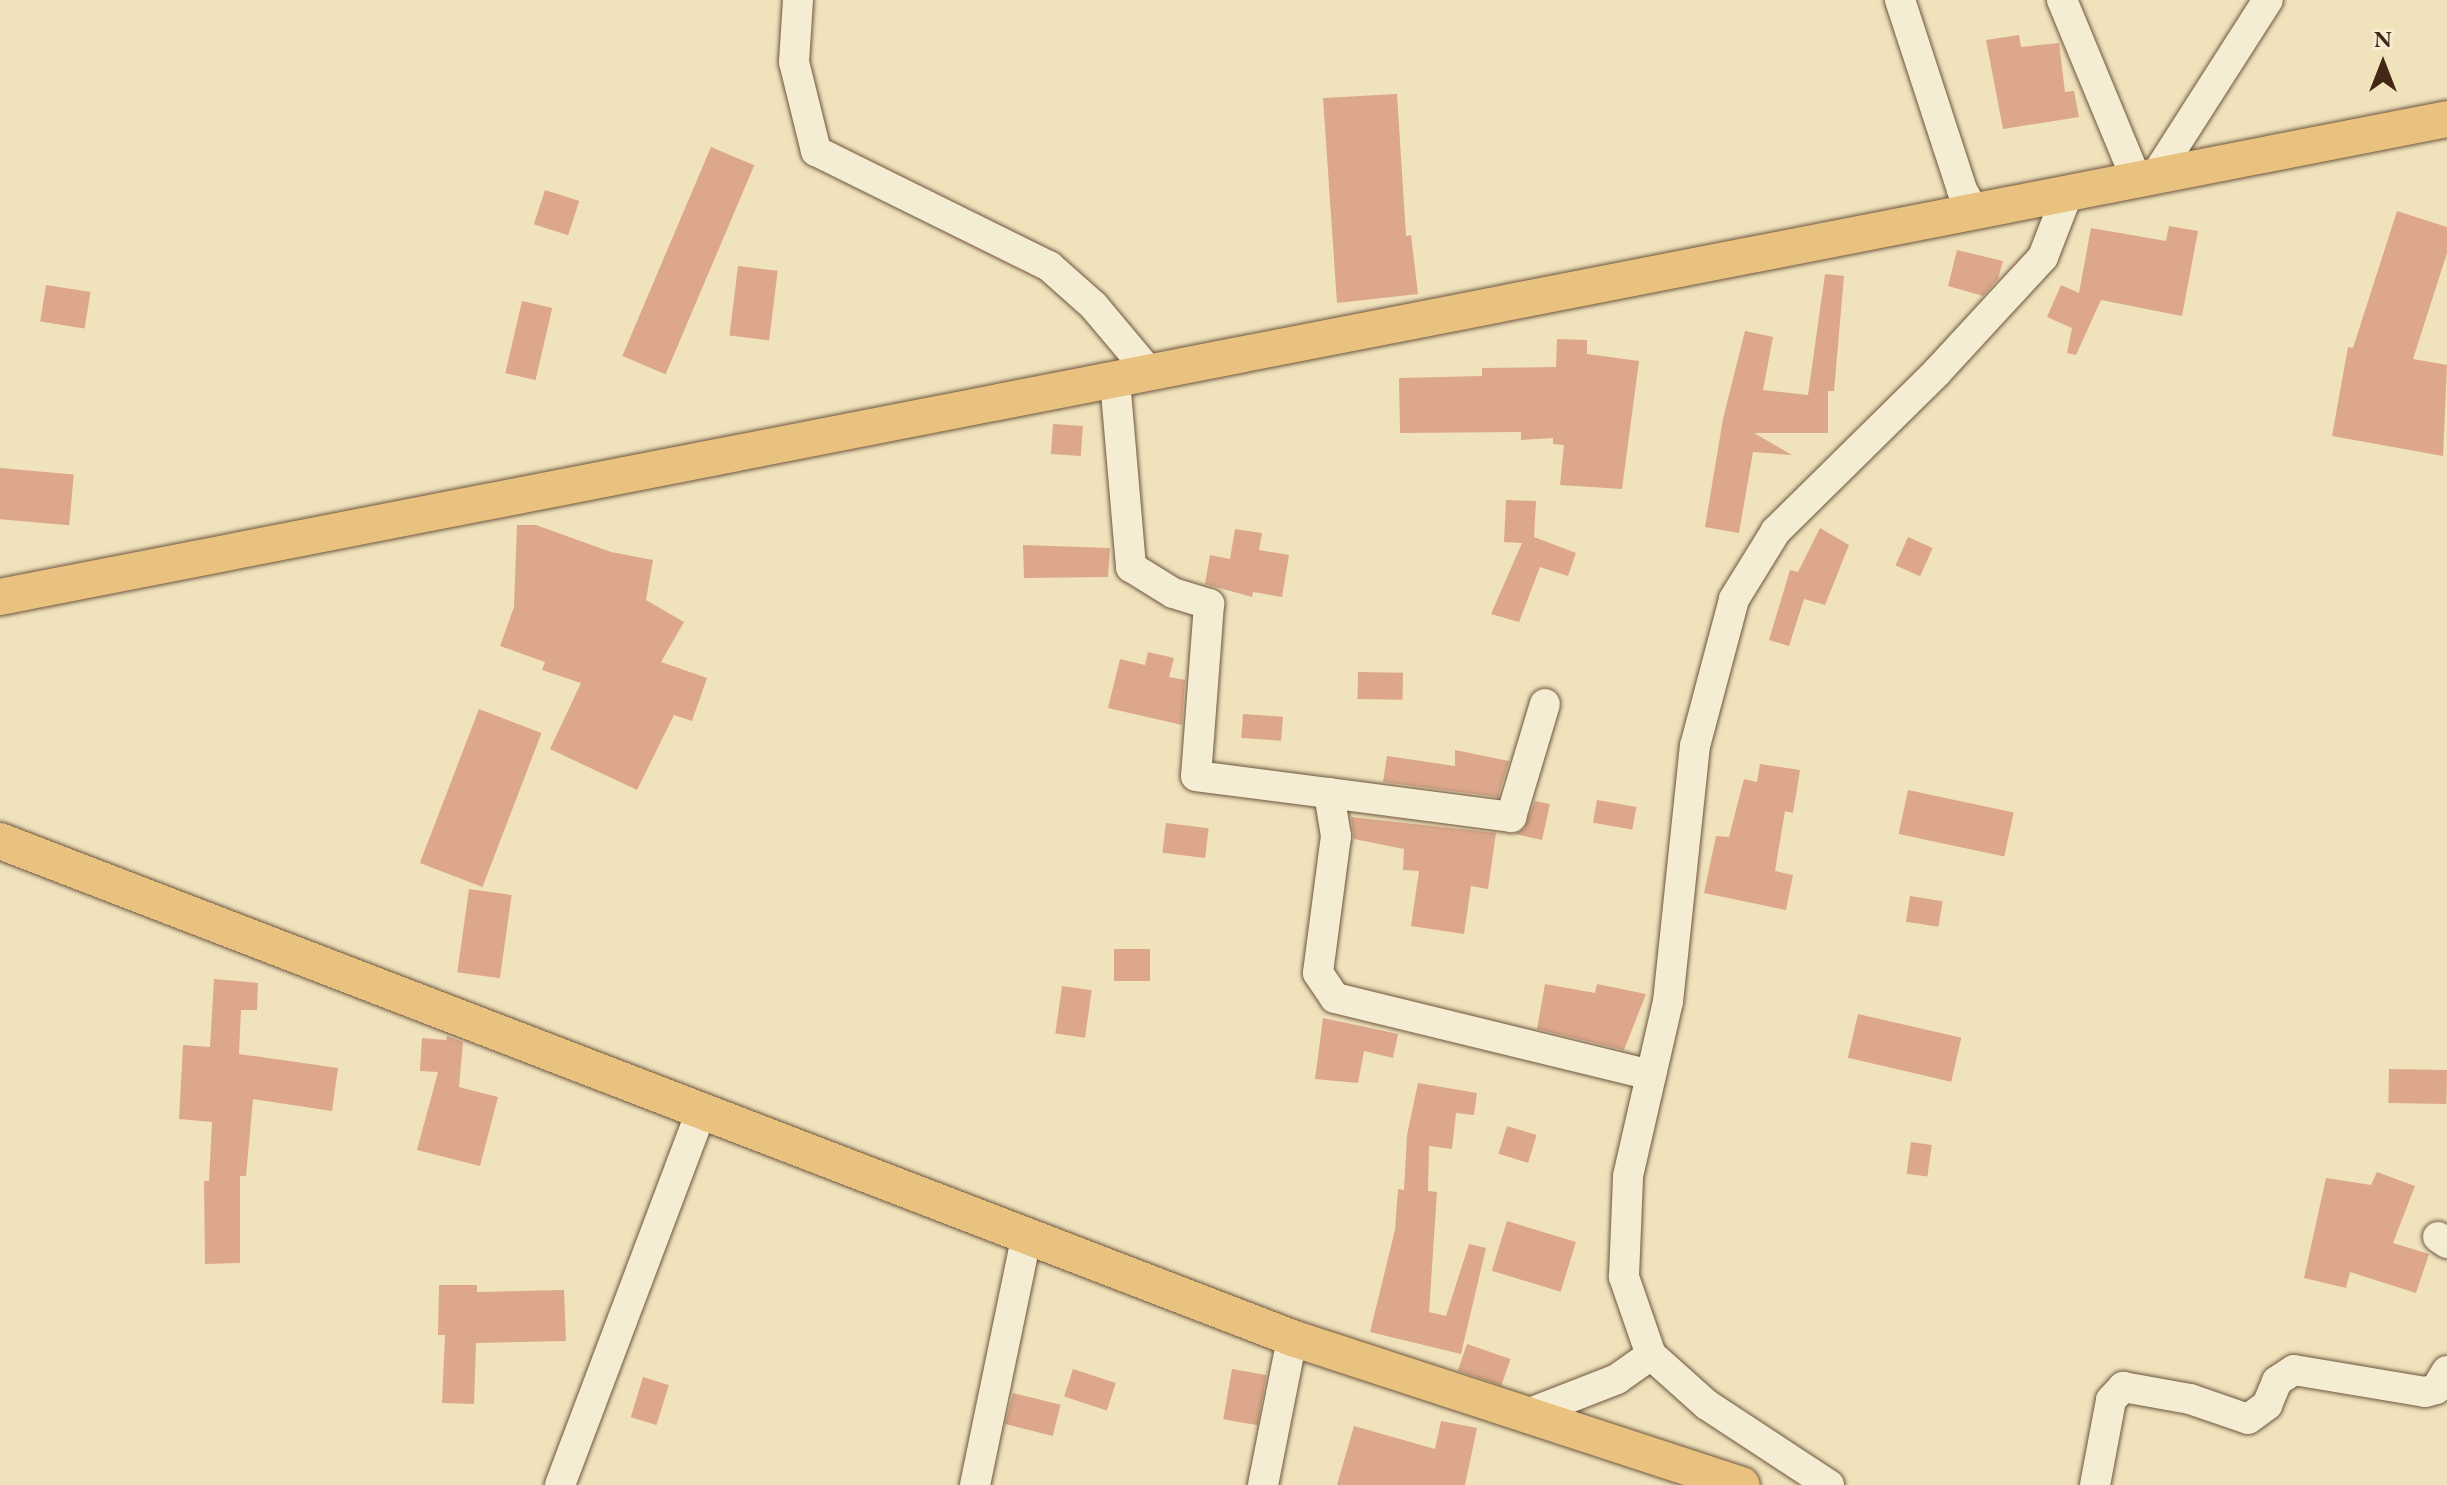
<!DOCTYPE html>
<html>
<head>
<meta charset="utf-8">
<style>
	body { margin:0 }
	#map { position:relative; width:2447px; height:1485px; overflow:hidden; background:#f0e3bc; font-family:"EB Garamond",serif }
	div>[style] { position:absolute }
	.building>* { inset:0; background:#dca78a; transform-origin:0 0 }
	.roads { filter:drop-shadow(0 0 2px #6e553e) drop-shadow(0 0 2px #6e553e) }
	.minor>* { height:30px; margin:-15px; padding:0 15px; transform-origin:15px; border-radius:15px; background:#f5edd3 }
	.major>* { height:36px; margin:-18px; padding:0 18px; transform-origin:18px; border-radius:18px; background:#e8c27e }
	span { translate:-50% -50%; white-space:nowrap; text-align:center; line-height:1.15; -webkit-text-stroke:8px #f5edd3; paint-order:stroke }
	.north { position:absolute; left:2343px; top:24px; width:80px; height:80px; -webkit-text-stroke:6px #f5edd3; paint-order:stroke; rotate:0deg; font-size:22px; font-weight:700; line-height:32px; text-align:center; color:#432614 }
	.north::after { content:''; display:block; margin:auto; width:28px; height:36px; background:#432614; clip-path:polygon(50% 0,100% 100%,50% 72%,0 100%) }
</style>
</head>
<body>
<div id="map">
	<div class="building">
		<i style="clip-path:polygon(2019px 35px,2021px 47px,2059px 43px,2065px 92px,2074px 91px,2079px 117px,2003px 129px,1986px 40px)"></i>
		<i style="clip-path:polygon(1397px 94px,1406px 236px,1411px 235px,1418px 294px,1337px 303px,1323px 98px)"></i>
		<i style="left:711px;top:147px;width:47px;height:227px;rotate:23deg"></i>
		<i style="left:545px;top:190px;width:36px;height:36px;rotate:18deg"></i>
		<i style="clip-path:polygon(2397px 211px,2447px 227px,2447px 253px,2413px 359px,2447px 365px,2443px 456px,2332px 436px,2348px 347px,2353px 348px)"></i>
		<i style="clip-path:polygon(2169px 226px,2198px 231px,2182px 316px,2101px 300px,2076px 355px,2067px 353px,2072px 328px,2047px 317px,2061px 285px,2079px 293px,2091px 228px,2166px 241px)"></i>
		<i style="clip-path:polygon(1957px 250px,2003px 261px,1998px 279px,1983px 296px,1948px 286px)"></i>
		<i style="left:738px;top:266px;width:40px;height:70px;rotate:7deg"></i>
		<i style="clip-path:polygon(1825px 274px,1844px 276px,1834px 391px,1828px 391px,1828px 433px,1754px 433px,1792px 455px,1753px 452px,1739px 533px,1705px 527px,1723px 419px,1745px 331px,1773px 337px,1763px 390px,1808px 395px)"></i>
		<i style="left:46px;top:285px;width:45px;height:37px;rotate:9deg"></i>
		<i style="left:522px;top:301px;width:31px;height:74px;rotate:13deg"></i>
		<i style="clip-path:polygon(1557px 339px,1587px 340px,1587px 354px,1639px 361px,1622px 489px,1560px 485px,1564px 445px,1553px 444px,1553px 438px,1521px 440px,1521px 432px,1400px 433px,1399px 378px,1482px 376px,1482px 368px,1556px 367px)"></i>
		<i style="left:1053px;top:424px;width:30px;height:30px;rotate:4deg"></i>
		<i style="left:0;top:468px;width:74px;height:51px;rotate:5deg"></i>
		<i style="clip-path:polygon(1506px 500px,1536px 501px,1534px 537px,1576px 553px,1568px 576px,1540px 567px,1519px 622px,1491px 614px,1522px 543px,1504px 542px)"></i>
		<i style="clip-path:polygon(517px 525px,536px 525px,611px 552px,653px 560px,646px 600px,684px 622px,661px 662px,707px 678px,692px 721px,674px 715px,637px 790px,550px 749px,581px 683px,542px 670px,545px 662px,500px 646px,514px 607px)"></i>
		<i style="clip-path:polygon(1820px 528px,1849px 545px,1825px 605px,1804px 599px,1789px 646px,1769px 640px,1790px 570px,1798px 572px)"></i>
		<i style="clip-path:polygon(1235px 529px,1262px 533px,1259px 550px,1289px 555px,1282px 597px,1253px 592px,1252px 597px,1205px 584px,1210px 555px,1230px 559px)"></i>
		<i style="left:1908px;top:537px;width:27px;height:31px;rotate:24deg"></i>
		<i style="clip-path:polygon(1023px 545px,1110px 548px,1108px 577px,1024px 578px)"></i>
		<i style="clip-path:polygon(1148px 652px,1174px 658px,1169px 677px,1185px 680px,1182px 725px,1108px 708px,1120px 659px,1145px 665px)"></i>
		<i style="left:1358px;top:672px;width:45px;height:27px;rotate:1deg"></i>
		<i style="left:479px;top:709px;width:67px;height:165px;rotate:21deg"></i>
		<i style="left:1243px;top:714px;width:40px;height:24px;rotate:4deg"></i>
		<i style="clip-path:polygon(1455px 750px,1509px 761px,1498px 797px,1383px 782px,1387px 756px,1455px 766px)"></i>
		<i style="clip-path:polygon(1760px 764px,1800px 770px,1793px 813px,1785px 811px,1775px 871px,1793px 875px,1786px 910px,1704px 893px,1716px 836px,1729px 837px,1744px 779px,1757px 782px)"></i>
		<i style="left:1908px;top:790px;width:108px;height:45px;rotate:12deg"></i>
		<i style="left:1597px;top:800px;width:40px;height:23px;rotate:10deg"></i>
		<i style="clip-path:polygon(1535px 801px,1550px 804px,1542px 840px,1515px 834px,1524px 829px)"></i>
		<i style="clip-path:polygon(1351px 817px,1496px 833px,1488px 889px,1471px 886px,1464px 934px,1411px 926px,1419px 871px,1403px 870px,1404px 849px,1354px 839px)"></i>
		<i style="left:1166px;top:823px;width:43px;height:30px;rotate:7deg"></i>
		<i style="left:469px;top:889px;width:43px;height:84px;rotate:8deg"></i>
		<i style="left:1910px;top:896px;width:33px;height:26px;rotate:9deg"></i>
		<i style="left:1114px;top:949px;width:36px;height:32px"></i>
		<i style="clip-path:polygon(214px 979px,258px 983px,257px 1010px,241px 1010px,239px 1054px,338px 1068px,332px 1111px,253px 1099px,246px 1176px,240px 1176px,240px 1263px,205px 1264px,204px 1181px,209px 1181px,212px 1122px,179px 1119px,183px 1045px,210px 1047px)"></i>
		<i style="clip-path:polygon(1545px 984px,1595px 993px,1597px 984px,1646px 994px,1624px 1050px,1537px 1029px)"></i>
		<i style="left:1062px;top:986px;width:30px;height:48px;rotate:8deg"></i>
		<i style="left:1858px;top:1014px;width:106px;height:45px;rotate:13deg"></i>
		<i style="clip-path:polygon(1323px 1018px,1398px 1034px,1393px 1058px,1364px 1051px,1358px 1083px,1315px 1079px)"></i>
		<i style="clip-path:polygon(447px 1036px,463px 1042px,459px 1087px,498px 1097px,480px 1166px,417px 1150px,438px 1072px,420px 1071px,422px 1038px,446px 1040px)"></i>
		<i style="left:2389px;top:1069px;width:58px;height:34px;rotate:1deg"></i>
		<i style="clip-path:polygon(1418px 1083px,1477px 1093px,1474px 1115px,1456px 1113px,1452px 1149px,1429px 1146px,1428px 1191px,1437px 1192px,1429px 1312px,1446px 1316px,1469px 1244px,1486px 1248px,1461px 1354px,1370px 1332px,1395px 1230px,1398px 1189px,1404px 1190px,1407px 1135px)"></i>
		<i style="left:1507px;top:1126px;width:31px;height:29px;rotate:17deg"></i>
		<i style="left:1911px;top:1142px;width:21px;height:32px;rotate:8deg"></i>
		<i style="clip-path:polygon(2377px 1172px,2415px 1186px,2393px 1243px,2429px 1254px,2416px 1293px,2350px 1272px,2346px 1288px,2304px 1278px,2326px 1178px,2371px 1185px)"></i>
		<i style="left:1507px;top:1221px;width:72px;height:52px;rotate:17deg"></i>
		<i style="clip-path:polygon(439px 1285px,477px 1285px,477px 1292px,564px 1290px,566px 1341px,476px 1343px,474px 1404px,442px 1403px,445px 1335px,438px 1335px)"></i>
		<i style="left:1467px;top:1344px;width:46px;height:28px;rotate:19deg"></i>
		<i style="left:1073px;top:1369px;width:45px;height:29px;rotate:18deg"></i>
		<i style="left:1232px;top:1369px;width:35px;height:51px;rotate:10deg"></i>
		<i style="left:643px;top:1377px;width:27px;height:42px;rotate:17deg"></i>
		<i style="left:1013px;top:1393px;width:49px;height:32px;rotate:14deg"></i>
		<i style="clip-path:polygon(1441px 1421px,1477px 1428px,1465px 1485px,1337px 1485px,1354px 1426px,1435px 1449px)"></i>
	</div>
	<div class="roads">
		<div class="minor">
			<i style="left:798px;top:0;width:62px;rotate:93.7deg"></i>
			<i style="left:794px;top:62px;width:92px;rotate:76.1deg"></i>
			<i style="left:816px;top:151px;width:260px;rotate:26.3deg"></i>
			<i style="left:1049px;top:266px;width:59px;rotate:41.6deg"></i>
			<i style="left:1093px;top:305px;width:89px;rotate:50deg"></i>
			<i style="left:1900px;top:0;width:200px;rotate:71.9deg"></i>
			<i style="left:1962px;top:190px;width:26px;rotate:61deg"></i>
			<i style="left:2062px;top:0;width:196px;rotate:67.5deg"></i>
			<i style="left:2154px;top:178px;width:211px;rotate:-57.4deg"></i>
			<i style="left:1115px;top:380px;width:188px;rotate:85.1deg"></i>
			<i style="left:1131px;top:567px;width:49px;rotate:31.8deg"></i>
			<i style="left:1173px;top:593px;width:38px;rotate:17deg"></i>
			<i style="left:1209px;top:604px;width:172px;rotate:94.3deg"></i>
			<i style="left:1196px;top:776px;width:134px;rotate:7.3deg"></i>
			<i style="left:1329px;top:793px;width:44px;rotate:80.8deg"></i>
			<i style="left:1336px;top:836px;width:138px;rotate:97.5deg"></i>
			<i style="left:1318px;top:973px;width:30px;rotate:56deg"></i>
			<i style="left:1335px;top:998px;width:325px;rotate:13.7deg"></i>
			<i style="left:1329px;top:793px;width:184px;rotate:7.5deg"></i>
			<i style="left:1511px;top:817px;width:118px;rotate:-73.3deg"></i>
			<i style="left:2438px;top:1237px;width:11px;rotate:34deg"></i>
			<i style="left:1530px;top:1413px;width:93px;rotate:-21.3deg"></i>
			<i style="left:1617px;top:1379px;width:42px;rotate:-35.2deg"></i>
			<i style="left:560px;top:1485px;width:401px;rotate:-69.3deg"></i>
			<i style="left:975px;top:1485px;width:255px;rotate:-78.3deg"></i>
			<i style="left:1263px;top:1485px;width:150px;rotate:-78.8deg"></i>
			<i style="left:1829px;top:1485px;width:146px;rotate:-146.7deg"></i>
			<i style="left:1707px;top:1405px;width:75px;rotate:-138.2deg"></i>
			<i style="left:1651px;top:1355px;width:83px;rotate:-109.1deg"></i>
			<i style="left:1624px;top:1277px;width:101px;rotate:-87.7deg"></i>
			<i style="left:1628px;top:1176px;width:179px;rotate:-77.1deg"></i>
			<i style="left:1668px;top:1002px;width:257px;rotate:-84deg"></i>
			<i style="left:1695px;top:746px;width:152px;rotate:-75.1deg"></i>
			<i style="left:1734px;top:599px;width:80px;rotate:-58.3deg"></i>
			<i style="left:1776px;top:531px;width:226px;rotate:-44.6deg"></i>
			<i style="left:1937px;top:372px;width:156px;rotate:-47.3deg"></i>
			<i style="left:2043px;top:257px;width:66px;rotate:-68.8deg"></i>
			<i style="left:2095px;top:1485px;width:86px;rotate:-79.3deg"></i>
			<i style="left:2111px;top:1400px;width:18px;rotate:-47deg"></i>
			<i style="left:2123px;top:1387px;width:68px;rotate:10.2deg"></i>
			<i style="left:2190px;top:1399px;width:61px;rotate:19deg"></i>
			<i style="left:2248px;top:1419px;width:24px;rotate:-36deg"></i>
			<i style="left:2267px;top:1405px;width:26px;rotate:-67deg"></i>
			<i style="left:2277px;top:1381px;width:20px;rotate:-33deg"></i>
			<i style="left:2294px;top:1370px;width:133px;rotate:9.5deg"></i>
			<i style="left:2425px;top:1392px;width:11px;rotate:-15deg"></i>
			<i style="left:2436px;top:1389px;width:21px;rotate:-59deg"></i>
		</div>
		<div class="major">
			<i style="left:0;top:597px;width:2493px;rotate:-11.05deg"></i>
			<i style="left:0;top:841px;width:1384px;rotate:21.04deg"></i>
			<i style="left:1292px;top:1338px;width:473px;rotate:18.1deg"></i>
		</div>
	</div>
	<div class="north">N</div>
</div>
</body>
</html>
